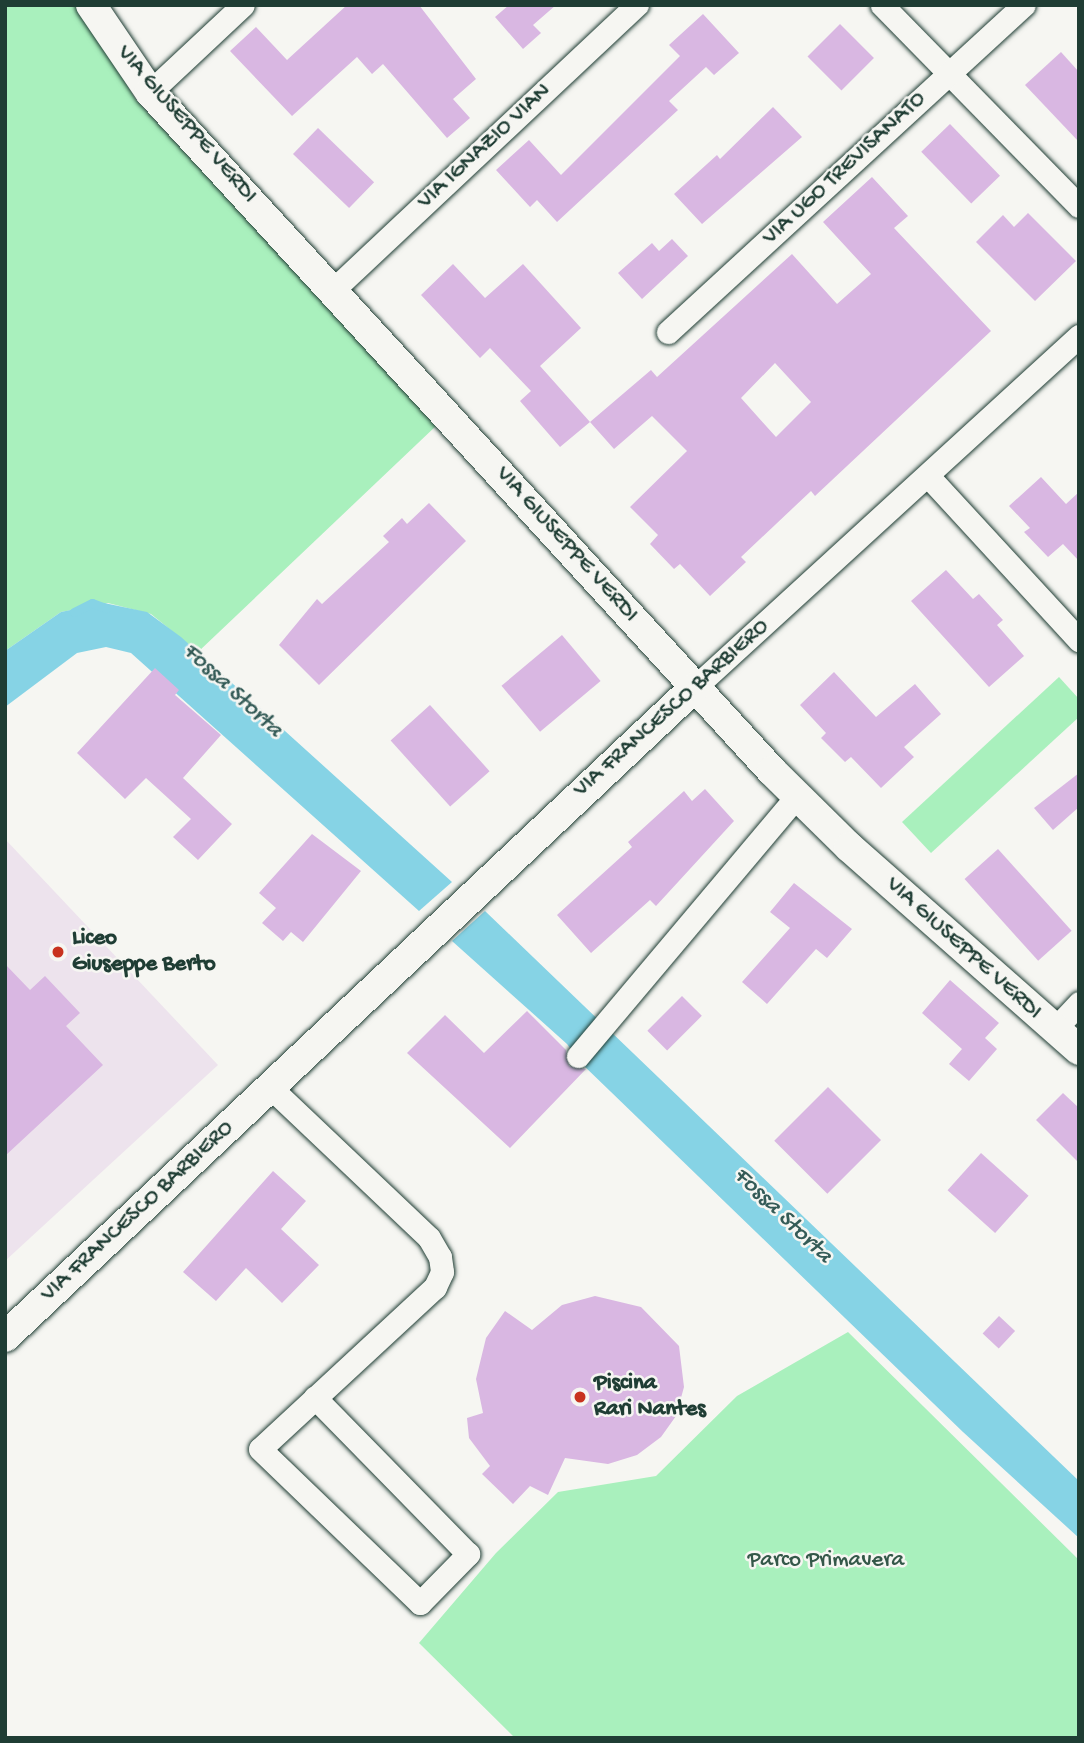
<!DOCTYPE html>
<html>
<head>
<meta charset="utf-8">
<style>
	body { margin:0 }
	#map { position:relative; width:1084px; height:1743px; overflow:hidden; background:#f6f6f2; font-family:"Gochi Hand",sans-serif }
	div>[style] { position:absolute }
	.built>* { inset:0; background:#ede3ed }
	.green>* { inset:0; background:#a9f0bd }
	.water>* { inset:0; background:#86d3e5 }
	.stream>* { height:9px; margin:-4.5px; padding:0 4.5px; transform-origin:4.5px; border-radius:4.5px; background:#86d3e5 }
	.building>* { inset:0; background:#d9b7e2; transform-origin:0 0 }
	.roads { filter:drop-shadow(0 0 2px #1f3d34) drop-shadow(0 0 2px #1f3d34) }
	.minor>* { height:23px; margin:-11.5px; padding:0 11.5px; transform-origin:11.5px; border-radius:11.5px; background:#f6f6f2 }
	.tertiary>* { height:30px; margin:-15px; padding:0 15px; transform-origin:15px; border-radius:15px; background:#f6f6f2 }
	.dots>* { width:19px; height:19px; translate:-50% -50%; box-sizing:border-box; border:4px solid #f6f6f2; border-radius:50% }
	span { translate:-50% -50%; white-space:nowrap; text-align:center; line-height:1.15; -webkit-text-stroke:5px #f6f6f2; paint-order:stroke }
	.street-label { font-size:23px; color:#1f3d34 }
	.poi-label { font-size:23px; color:#1f3d34; font-weight:700 }
	.left { translate:0 -50%; text-align:left }
	.park-label { font-size:23px; color:#345849 }
	.water-label { font-size:24px; color:#345b57; font-style:italic }
	.frame { position:absolute; inset:0; border:7px solid #1f3d34; pointer-events:none }
</style>
</head>
<body>
<div id="map">
	<div class="built">
		<i style="clip-path:polygon(5px 839px,218px 1065px,5px 1261px)"></i>
	</div>
	<div class="green">
		<i style="clip-path:polygon(5px 5px,78px 5px,136px 100px,437px 425px,198px 652px,151px 614px,108px 603px,61px 612px,5px 651px)"></i>
		<i style="clip-path:polygon(1059px 677px,1079px 699px,1079px 717px,931px 853px,902px 822px)"></i>
		<i style="clip-path:polygon(848px 1332px,1079px 1560px,1079px 1738px,515px 1738px,419px 1643px,496px 1553px,558px 1492px,656px 1476px,737px 1396px)"></i>
	</div>
	<div class="water">
		<i style="clip-path:polygon(104px 603px,147px 612px,181px 637px,452px 882px,419px 911px,131px 653px,106px 647px,77px 653px,5px 707px,5px 651px,61px 612px)"></i>
		<i style="clip-path:polygon(485px 911px,1079px 1481px,1079px 1538px,963px 1432px,581px 1063px,567px 1044px,452px 941px)"></i>
	</div>
	<div class="stream">
		<i style="left:74px;top:612px;width:20px;rotate:-27deg"></i>
		<i style="left:92px;top:603px;width:15px;rotate:20deg"></i>
	</div>
	<div class="building">
		<i style="clip-path:polygon(347px 5px,419px 5px,476px 79px,453px 99px,470px 118px,447px 138px,383px 64px,372px 74px,357px 57px,292px 116px,230px 51px,256px 27px,287px 60px)"></i>
		<i style="clip-path:polygon(509px 5px,556px 5px,533px 25px,541px 33px,523px 49px,495px 17px)"></i>
		<i style="clip-path:polygon(703px 14px,739px 53px,714px 75px,706px 67px,669px 101px,678px 110px,557px 222px,537px 200px,530px 207px,496px 170px,529px 140px,561px 175px,680px 56px,669px 45px)"></i>
		<i style="left:840px;top:24px;width:48px;height:46px;rotate:45deg"></i>
		<i style="clip-path:polygon(1061px 52px,1079px 72px,1079px 142px,1025px 85px)"></i>
		<i style="clip-path:polygon(773px 107px,802px 137px,702px 224px,674px 194px,717px 155px,720px 159px)"></i>
		<i style="left:950px;top:124px;width:72px;height:40px;rotate:46deg"></i>
		<i style="left:318px;top:128px;width:78px;height:36px;rotate:44deg"></i>
		<i style="clip-path:polygon(evenodd,872px 177px,908px 216px,894px 228px,991px 331px,815px 496px,811px 491px,741px 557px,746px 562px,710px 596px,680px 564px,674px 569px,650px 544px,658px 535px,630px 507px,687px 451px,652px 416px,614px 449px,590px 422px,651px 370px,657px 377px,792px 254px,837px 304px,871px 274px,823px 222px,872px 177px,775px 363px,811px 402px,776px 437px,741px 398px,775px 363px)"></i>
		<i style="clip-path:polygon(1028px 213px,1076px 261px,1035px 301px,976px 242px,1003px 215px,1014px 227px)"></i>
		<i style="clip-path:polygon(672px 239px,688px 256px,642px 299px,618px 273px,652px 243px,659px 251px)"></i>
		<i style="clip-path:polygon(453px 264px,485px 298px,523px 264px,581px 328px,540px 366px,590px 422px,560px 447px,520px 401px,531px 391px,490px 348px,480px 358px,421px 295px)"></i>
		<i style="clip-path:polygon(1041px 477px,1066px 504px,1079px 492px,1079px 561px,1063px 544px,1048px 557px,1024px 532px,1030px 528px,1009px 506px)"></i>
		<i style="clip-path:polygon(429px 503px,466px 541px,319px 685px,279px 645px,317px 599px,322px 604px,389px 542px,383px 536px,402px 518px,407px 524px)"></i>
		<i style="clip-path:polygon(946px 570px,973px 599px,979px 594px,1003px 620px,997px 625px,1024px 656px,989px 687px,911px 601px)"></i>
		<i style="left:562px;top:635px;width:60px;height:79px;rotate:50deg"></i>
		<i style="clip-path:polygon(155px 668px,179px 690px,175px 695px,221px 735px,183px 778px,232px 824px,198px 860px,173px 837px,191px 819px,146px 778px,125px 799px,77px 753px)"></i>
		<i style="clip-path:polygon(834px 672px,876px 717px,915px 684px,941px 714px,904px 747px,914px 757px,881px 788px,851px 757px,845px 762px,821px 738px,826px 733px,800px 705px)"></i>
		<i style="left:430px;top:705px;width:89px;height:53px;rotate:48deg"></i>
		<i style="clip-path:polygon(1079px 773px,1079px 807px,1053px 830px,1034px 808px)"></i>
		<i style="clip-path:polygon(705px 789px,734px 821px,656px 906px,650px 900px,591px 953px,557px 915px,632px 847px,628px 842px,684px 791px,692px 801px)"></i>
		<i style="clip-path:polygon(312px 834px,361px 871px,303px 942px,291px 932px,283px 941px,262px 923px,276px 908px,259px 893px)"></i>
		<i style="left:998px;top:849px;width:110px;height:45px;rotate:48deg"></i>
		<i style="clip-path:polygon(794px 883px,852px 929px,827px 958px,816px 949px,767px 1004px,742px 982px,790px 928px,770px 912px)"></i>
		<i style="clip-path:polygon(5px 964px,30px 990px,45px 976px,80px 1013px,66px 1026px,103px 1065px,5px 1156px)"></i>
		<i style="clip-path:polygon(950px 980px,999px 1023px,985px 1038px,997px 1049px,969px 1081px,949px 1064px,962px 1049px,922px 1013px)"></i>
		<i style="left:682px;top:996px;width:28px;height:49px;rotate:45deg"></i>
		<i style="clip-path:polygon(527px 1011px,566px 1050px,569px 1066px,586px 1069px,510px 1148px,407px 1053px,445px 1015px,484px 1053px)"></i>
		<i style="left:828px;top:1087px;width:75px;height:76px;rotate:45deg"></i>
		<i style="clip-path:polygon(1063px 1093px,1079px 1108px,1079px 1163px,1036px 1120px)"></i>
		<i style="left:981px;top:1153px;width:64px;height:50px;rotate:42deg"></i>
		<i style="clip-path:polygon(273px 1171px,306px 1201px,281px 1229px,319px 1265px,282px 1303px,246px 1268px,216px 1301px,183px 1272px)"></i>
		<i style="clip-path:polygon(595px 1296px,641px 1307px,679px 1346px,684px 1387px,676px 1416px,661px 1437px,637px 1455px,608px 1464px,565px 1458px,548px 1495px,530px 1486px,513px 1504px,482px 1474px,490px 1466px,469px 1438px,467px 1418px,483px 1413px,476px 1379px,486px 1338px,505px 1311px,532px 1330px,562px 1305px)"></i>
		<i style="left:999px;top:1316px;width:22px;height:24px;rotate:43deg"></i>
	</div>
	<div class="roads">
		<div class="minor">
			<i style="left:882px;top:5px;width:281px;rotate:45.6deg"></i>
			<i style="left:150px;top:92px;width:127px;rotate:-43.1deg"></i>
			<i style="left:333px;top:290px;width:417px;rotate:-43.2deg"></i>
			<i style="left:668px;top:332px;width:483px;rotate:-42.6deg"></i>
			<i style="left:928px;top:476px;width:223px;rotate:47.4deg"></i>
			<i style="left:694px;top:688px;width:522px;rotate:-42.44deg"></i>
			<i style="left:1054px;top:1030px;width:37px;rotate:-47deg"></i>
			<i style="left:578px;top:1056px;width:339px;rotate:-49.9deg"></i>
			<i style="left:270px;top:1087px;width:219px;rotate:43.5deg"></i>
			<i style="left:429px;top:1238px;width:22px;rotate:60deg"></i>
			<i style="left:440px;top:1257px;width:15px;rotate:82deg"></i>
			<i style="left:442px;top:1272px;width:17px;rotate:115deg"></i>
			<i style="left:435px;top:1287px;width:238px;rotate:137.2deg"></i>
			<i style="left:260px;top:1449px;width:222px;rotate:43.9deg"></i>
			<i style="left:420px;top:1603px;width:69px;rotate:-45.6deg"></i>
			<i style="left:468px;top:1554px;width:219px;rotate:-134.4deg"></i>
		</div>
		<div class="tertiary">
			<i style="left:91px;top:5px;width:105px;rotate:55.9deg"></i>
			<i style="left:150px;top:92px;width:921px;rotate:47.51deg"></i>
			<i style="left:772px;top:771px;width:108px;rotate:44.6deg"></i>
			<i style="left:849px;top:847px;width:307px;rotate:41.4deg"></i>
			<i style="left:5px;top:1337px;width:947px;rotate:-43.29deg"></i>
		</div>
	</div>
	<div class="dots">
		<i style="left:58px;top:952px;background:#c8321e"></i>
		<i style="left:580px;top:1397px;background:#c8321e"></i>
	</div>
	<div class="street-label">
		<span style="left:186px;top:125px;rotate:49deg">VIA GIUSEPPE VERDI</span>
		<span style="left:485px;top:147px;rotate:-43deg">VIA IGNAZIO VIAN</span>
		<span style="left:845px;top:169px;rotate:-43deg">VIA UGO TREVISANATO</span>
		<span style="left:566px;top:545px;rotate:48deg">VIA GIUSEPPE VERDI</span>
		<span style="left:672px;top:709px;rotate:-42deg">VIA FRANCESCO BARBIERO</span>
		<span style="left:963px;top:949px;rotate:42deg">VIA GIUSEPPE VERDI</span>
		<span style="left:138px;top:1212px;rotate:-43deg">VIA FRANCESCO BARBIERO</span>
	</div>
	<div class="poi-label">
		<span class="left" style="left:72px;top:952px">Liceo<br>Giuseppe Berto</span>
		<span class="left" style="left:594px;top:1397px">Piscina<br>Rari Nantes</span>
	</div>
	<div class="park-label">
		<span style="left:826px;top:1561px">Parco Primavera</span>
	</div>
	<div class="water-label">
		<span style="left:232px;top:691px;rotate:43deg">Fossa Storta</span>
		<span style="left:782px;top:1216px;rotate:44deg">Fossa Storta</span>
	</div>
	<div class="frame"></div>
</div>
</body>
</html>
